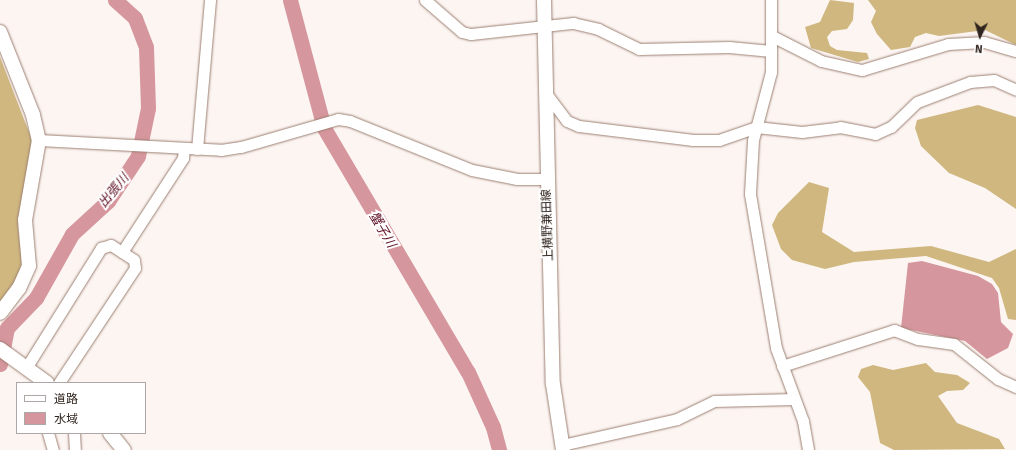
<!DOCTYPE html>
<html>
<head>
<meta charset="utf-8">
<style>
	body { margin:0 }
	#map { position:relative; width:1016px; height:450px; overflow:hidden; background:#fcf5f2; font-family:Signika,"Noto Sans JP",sans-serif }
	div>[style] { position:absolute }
	.forest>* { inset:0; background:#cfb77f }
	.water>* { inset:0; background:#d6969e }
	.river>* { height:15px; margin:-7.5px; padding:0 7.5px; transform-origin:7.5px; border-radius:7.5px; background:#d6969e }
	.roads { filter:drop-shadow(0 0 1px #9c7f70) drop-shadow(0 0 1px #9c7f70) }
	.minor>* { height:11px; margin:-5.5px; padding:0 5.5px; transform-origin:5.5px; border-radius:5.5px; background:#fff }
	.major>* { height:14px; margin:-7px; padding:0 7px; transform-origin:7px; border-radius:7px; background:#fff }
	span { translate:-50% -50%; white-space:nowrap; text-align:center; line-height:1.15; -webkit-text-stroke:4px #fff; paint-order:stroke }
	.street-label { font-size:12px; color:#30241e }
	.water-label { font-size:13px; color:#5f1226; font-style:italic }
	.legend { position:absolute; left:16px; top:382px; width:130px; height:52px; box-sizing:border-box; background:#fff; border:1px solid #aca7a5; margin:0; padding:5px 7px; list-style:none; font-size:12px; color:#30241e }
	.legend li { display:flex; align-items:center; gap:8px; height:20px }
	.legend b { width:20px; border:1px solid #aca7a5 }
	.north { position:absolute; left:960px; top:16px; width:40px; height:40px; -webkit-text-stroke:3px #fff; paint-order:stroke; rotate:185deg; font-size:11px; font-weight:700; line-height:16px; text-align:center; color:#30241e }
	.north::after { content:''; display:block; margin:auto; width:14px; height:18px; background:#30241e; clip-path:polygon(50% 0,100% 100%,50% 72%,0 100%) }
</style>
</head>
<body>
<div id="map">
	<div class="forest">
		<i style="clip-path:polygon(830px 0,854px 3px,853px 20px,847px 29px,832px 31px,827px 37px,830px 46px,837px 50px,867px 53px,869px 59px,858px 62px,811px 48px,805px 27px,820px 22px)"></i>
		<i style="clip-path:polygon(868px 0,1016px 0,1016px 45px,985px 30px,939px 36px,926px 33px,915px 37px,910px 47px,891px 50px,877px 34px,871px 22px,876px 11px)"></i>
		<i style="clip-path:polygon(0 57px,32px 140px,31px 162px,18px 226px,22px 264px,14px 288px,0 304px)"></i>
		<i style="clip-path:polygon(978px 105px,1016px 117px,1016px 209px,985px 188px,949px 173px,921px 146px,915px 128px,917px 120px)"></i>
		<i style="clip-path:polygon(809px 182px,829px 188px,822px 232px,854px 252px,931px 246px,989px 262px,1016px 249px,1016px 320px,1008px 319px,999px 288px,992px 278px,926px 256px,854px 262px,825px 269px,792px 260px,781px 249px,772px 225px,778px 213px)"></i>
		<i style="clip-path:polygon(926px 363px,935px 372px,957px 375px,970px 383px,963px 390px,947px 391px,938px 396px,957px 423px,999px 439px,1005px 449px,894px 450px,880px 443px,870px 392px,858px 377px,861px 369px,873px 365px,893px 370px)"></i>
	</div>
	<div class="water">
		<i style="clip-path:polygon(922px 261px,978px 276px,992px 284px,998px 293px,1001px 322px,1013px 334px,1008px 348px,987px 359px,965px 341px,901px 328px,908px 263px)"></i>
	</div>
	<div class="river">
		<i style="left:290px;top:0;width:132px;rotate:75.1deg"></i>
		<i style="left:324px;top:128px;width:283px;rotate:59.5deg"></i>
		<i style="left:468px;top:372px;width:60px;rotate:65.6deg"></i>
		<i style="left:493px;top:427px;width:24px;rotate:75deg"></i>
		<i style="left:0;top:364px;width:37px;rotate:-79deg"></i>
		<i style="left:7px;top:328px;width:42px;rotate:-46deg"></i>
		<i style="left:36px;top:298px;width:73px;rotate:-60.6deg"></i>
		<i style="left:72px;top:234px;width:49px;rotate:-42.5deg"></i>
		<i style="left:108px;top:201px;width:54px;rotate:-56.3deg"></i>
		<i style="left:138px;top:156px;width:49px;rotate:-78.2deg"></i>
		<i style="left:148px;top:108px;width:61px;rotate:-91.9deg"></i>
		<i style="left:146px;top:47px;width:31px;rotate:-111deg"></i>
		<i style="left:135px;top:18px;width:27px;rotate:-138deg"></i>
	</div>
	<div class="roads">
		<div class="minor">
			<i style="left:425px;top:0;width:49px;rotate:40.9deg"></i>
			<i style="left:462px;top:32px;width:9px;rotate:13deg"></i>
			<i style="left:471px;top:34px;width:103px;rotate:-6.2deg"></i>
			<i style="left:573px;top:23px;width:26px;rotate:13deg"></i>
			<i style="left:598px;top:29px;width:46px;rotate:26deg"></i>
			<i style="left:639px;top:49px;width:90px;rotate:-1.3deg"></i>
			<i style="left:729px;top:47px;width:42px;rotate:5.4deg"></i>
			<i style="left:771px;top:0;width:72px;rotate:90deg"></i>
			<i style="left:771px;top:72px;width:70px;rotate:104.8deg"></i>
			<i style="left:753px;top:140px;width:54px;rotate:93.2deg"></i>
			<i style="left:750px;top:194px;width:156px;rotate:80.4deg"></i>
			<i style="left:776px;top:348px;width:78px;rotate:69.7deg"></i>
			<i style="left:803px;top:421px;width:29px;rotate:80deg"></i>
			<i style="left:772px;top:36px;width:55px;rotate:27deg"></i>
			<i style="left:821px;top:61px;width:42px;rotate:12.4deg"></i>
			<i style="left:862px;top:70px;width:90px;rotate:-16.8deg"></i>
			<i style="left:948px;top:44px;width:36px;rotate:-3deg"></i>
			<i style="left:984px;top:42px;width:33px;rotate:16deg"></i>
			<i style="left:545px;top:92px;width:36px;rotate:53deg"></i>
			<i style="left:567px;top:121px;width:13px;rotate:23deg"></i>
			<i style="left:579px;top:126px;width:115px;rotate:7deg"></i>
			<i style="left:693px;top:140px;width:26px"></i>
			<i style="left:719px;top:140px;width:39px;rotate:-19deg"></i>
			<i style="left:756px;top:127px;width:46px;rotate:6.2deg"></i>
			<i style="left:802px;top:132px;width:38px;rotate:-7deg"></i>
			<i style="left:840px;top:127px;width:36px;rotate:11deg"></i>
			<i style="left:875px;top:134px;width:17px;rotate:-24deg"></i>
			<i style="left:891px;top:127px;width:36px;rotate:-44deg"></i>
			<i style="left:917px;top:102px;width:57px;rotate:-20.7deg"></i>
			<i style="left:970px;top:82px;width:24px;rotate:-5deg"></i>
			<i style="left:994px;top:80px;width:24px;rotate:24deg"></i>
			<i style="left:39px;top:140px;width:182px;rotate:3.1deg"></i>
			<i style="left:221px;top:150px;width:20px;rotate:-9deg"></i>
			<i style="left:241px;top:147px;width:101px;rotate:-16.1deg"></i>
			<i style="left:338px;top:119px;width:12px;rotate:9deg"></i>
			<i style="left:350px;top:121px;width:131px;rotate:21.9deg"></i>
			<i style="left:472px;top:170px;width:46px;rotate:11.3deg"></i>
			<i style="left:517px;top:179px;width:30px"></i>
			<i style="left:197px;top:149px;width:150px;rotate:-85deg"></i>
			<i style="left:122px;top:252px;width:112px;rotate:-57deg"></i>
			<i style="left:183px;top:158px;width:10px;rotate:-84deg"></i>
			<i style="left:782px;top:366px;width:118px;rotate:-17.8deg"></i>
			<i style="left:894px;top:330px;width:26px;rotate:21deg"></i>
			<i style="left:918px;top:339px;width:36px;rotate:8deg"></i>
			<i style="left:954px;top:344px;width:56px;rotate:38.5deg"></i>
			<i style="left:998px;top:379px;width:20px;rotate:24deg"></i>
			<i style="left:26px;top:368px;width:142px;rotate:-58deg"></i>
			<i style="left:101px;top:248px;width:10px;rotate:-17deg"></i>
			<i style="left:111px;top:245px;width:27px;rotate:33deg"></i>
			<i style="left:134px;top:260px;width:8px;rotate:83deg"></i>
			<i style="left:135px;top:268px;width:138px;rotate:123.5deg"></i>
			<i style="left:48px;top:433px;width:18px;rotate:74deg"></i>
			<i style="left:74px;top:433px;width:17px;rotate:87deg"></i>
			<i style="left:562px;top:445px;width:118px;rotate:-12.7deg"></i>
			<i style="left:677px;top:419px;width:41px;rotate:-25.9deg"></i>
			<i style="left:714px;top:401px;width:80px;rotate:-1.4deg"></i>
		</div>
		<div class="major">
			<i style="left:544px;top:0;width:384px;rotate:88.7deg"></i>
			<i style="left:553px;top:384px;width:67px;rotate:81.4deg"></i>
			<i style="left:0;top:32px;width:89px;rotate:68.3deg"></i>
			<i style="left:33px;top:115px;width:26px;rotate:77deg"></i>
			<i style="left:39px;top:140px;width:81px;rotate:99.9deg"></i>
			<i style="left:25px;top:220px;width:46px;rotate:85deg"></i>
			<i style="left:29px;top:266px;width:24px;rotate:114deg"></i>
			<i style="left:19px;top:288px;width:31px;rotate:127deg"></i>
			<i style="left:0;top:349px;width:58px;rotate:35.9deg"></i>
			<i style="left:110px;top:433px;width:22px;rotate:51deg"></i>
		</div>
	</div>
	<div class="street-label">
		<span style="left:548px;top:225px;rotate:-92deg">上横野兼田線</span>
	</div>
	<div class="water-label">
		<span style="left:114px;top:191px;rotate:-50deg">出張川</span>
		<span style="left:382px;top:230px;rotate:59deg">蟹子川</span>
	</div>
	<ul class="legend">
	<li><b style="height:5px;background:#fff"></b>道路</li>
	<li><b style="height:11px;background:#d6969e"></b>水域</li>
	</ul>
	<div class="north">N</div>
</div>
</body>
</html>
